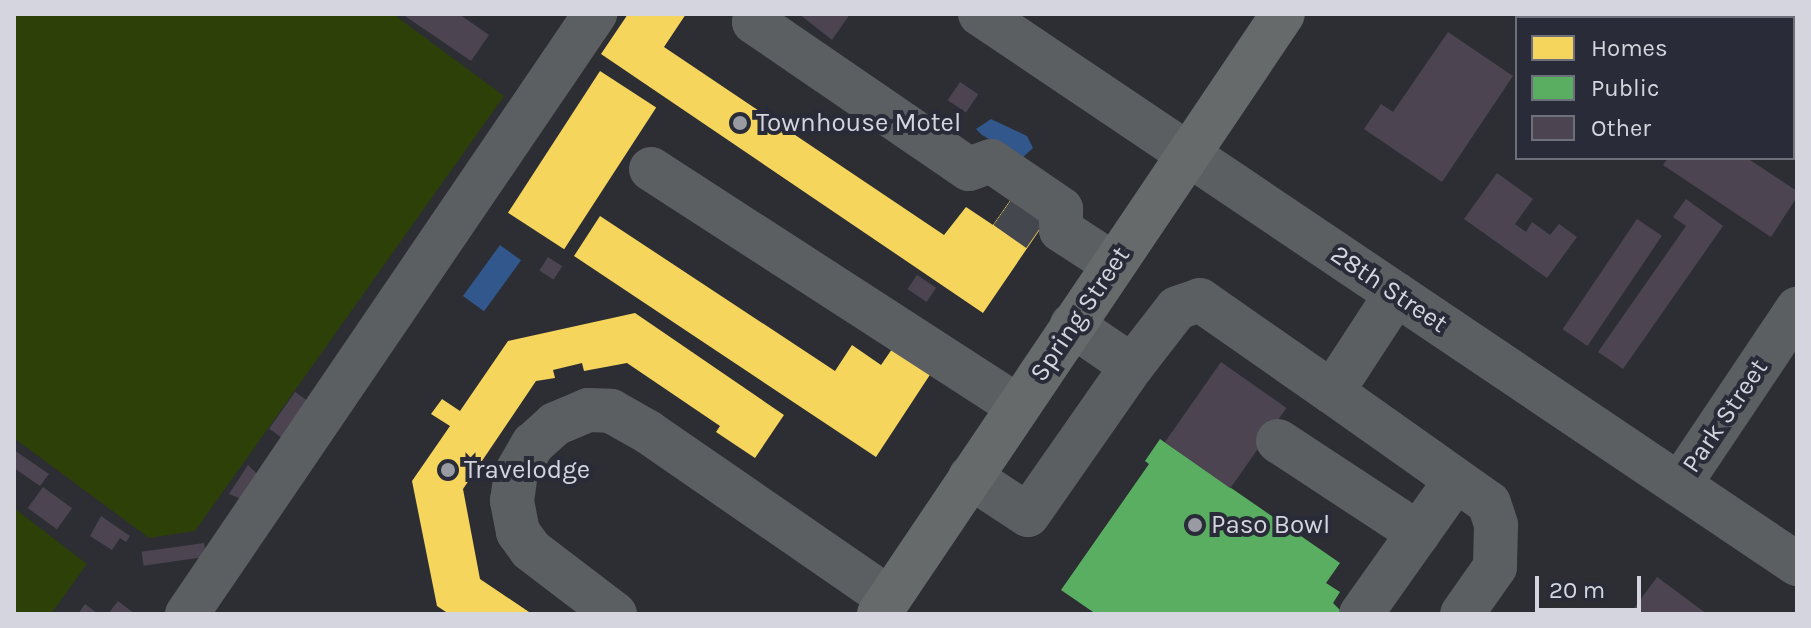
<!DOCTYPE html>
<html>
<head>
<meta charset="utf-8">
<style>
	body { margin:0 }
	#map { position:relative; width:1811px; height:628px; overflow:hidden; background:#2c2e34; font-family:Karla,sans-serif }
	div>[style] { position:absolute }
	.green>* { inset:0; background:#2d4008 }
	.water>* { inset:0; background:#31578c; transform-origin:0 0 }
	.homes>* { inset:0; background:#f6d55c; transform-origin:0 0 }
	.public>* { inset:0; background:#5aae61 }
	.building>* { inset:0; background:#4d4451; transform-origin:0 0 }
	.minor-tunnel>* { height:44px; margin-top:-22px; transform-origin:0; background:repeating-linear-gradient(90deg,#45474e 0 44px,transparent 0 66px) }
	.minor>* { height:44px; margin:-22px; padding:0 22px; transform-origin:22px; border-radius:22px; background:#5c5f61 }
	.major>* { height:44px; margin:-22px; padding:0 22px; transform-origin:22px; border-radius:22px; background:#666a6b }
	.dots>* { width:22px; height:22px; translate:-50% -50%; box-sizing:border-box; border:4px solid #292b38; border-radius:50% }
	span { translate:-50% -50%; white-space:nowrap; text-align:center; line-height:1.15; -webkit-text-stroke:8px #292b38; paint-order:stroke }
	.poi-label { font-size:26px; color:#d4d5de }
	.left { translate:0 -50%; text-align:left }
	.street-label { font-size:26px; color:#d4d5de }
	.frame { position:absolute; inset:0; border:16px solid #d4d5de; pointer-events:none }
	.legend { position:absolute; left:1515px; top:16px; width:280px; height:144px; box-sizing:border-box; background:#292b38; border:2px solid #6d6f7a; margin:0; padding:10px 14px; list-style:none; font-size:24px; color:#d4d5de }
	.legend li { display:flex; align-items:center; gap:16px; height:40px }
	.legend b { width:40px; border:2px solid #6d6f7a }
	.scale { position:absolute; left:1535px; top:576px; width:106px; height:36px; box-sizing:border-box; border:4px solid #d4d5de; border-top:0; padding-left:10px; font-size:24px; line-height:28px; white-space:nowrap; color:#d4d5de; -webkit-text-stroke:6px #292b38; paint-order:stroke }
</style>
</head>
<body>
<div id="map">
	<div class="green">
		<i style="clip-path:polygon(14px 14px,393px 14px,504px 96px,195px 531px,149px 538px,14px 438px)"></i>
		<i style="clip-path:polygon(14px 508px,87px 564px,51px 614px,14px 614px)"></i>
	</div>
	<div class="water">
		<i style="clip-path:polygon(991px 119px,1027px 136px,1033px 148px,1022px 158px,982px 135px,976px 129px)"></i>
		<i style="left:500px;top:245px;width:26px;height:63px;rotate:36deg"></i>
	</div>
	<div class="homes">
		<i style="clip-path:polygon(628px 14px,686px 14px,664px 47px,944px 235px,966px 207px,993px 225px,1016px 192px,1045px 222px,983px 313px,601px 54px)"></i>
		<i style="left:600px;top:71px;width:67px;height:169px;rotate:33deg"></i>
		<i style="clip-path:polygon(600px 216px,835px 371px,852px 345px,881px 365px,899px 339px,937px 364px,876px 457px,574px 256px)"></i>
		<i style="clip-path:polygon(635px 313px,784px 415px,755px 458px,716px 432px,720px 426px,627px 363px,584px 371px,582px 363px,553px 370px,555px 378px,536px 381px,463px 489px,480px 579px,532px 614px,449px 614px,437px 606px,412px 481px,450px 426px,431px 414px,442px 399px,460px 411px,508px 341px)"></i>
	</div>
	<div class="public">
		<i style="clip-path:polygon(1160px 439px,1340px 563px,1326px 583px,1340px 592px,1333px 603px,1344px 614px,1096px 614px,1061px 590px,1149px 464px,1145px 461px)"></i>
	</div>
	<div class="building">
		<i style="clip-path:polygon(402px 14px,459px 14px,489px 35px,471px 61px)"></i>
		<i style="clip-path:polygon(799px 14px,850px 14px,832px 40px)"></i>
		<i style="clip-path:polygon(1696px 14px,1720px 14px,1725px 18px,1693px 18px)"></i>
		<i style="clip-path:polygon(1448px 32px,1513px 76px,1442px 182px,1364px 129px,1381px 104px,1393px 112px)"></i>
		<i style="left:960px;top:82px;width:22px;height:22px;rotate:34deg"></i>
		<i style="clip-path:polygon(1668px 158px,1747px 158px,1797px 191px,1797px 197px,1771px 237px,1663px 165px)"></i>
		<i style="clip-path:polygon(1497px 173px,1533px 199px,1515px 224px,1526px 232px,1532px 222px,1550px 235px,1559px 224px,1577px 237px,1547px 278px,1464px 219px)"></i>
		<i style="clip-path:polygon(1686px 199px,1723px 226px,1623px 369px,1598px 352px,1686px 226px,1673px 217px)"></i>
		<i style="left:1637px;top:219px;width:30px;height:133px;rotate:34deg"></i>
		<i style="left:548px;top:257px;width:17px;height:16px;rotate:33deg"></i>
		<i style="left:917px;top:275px;width:23px;height:17px;rotate:34deg"></i>
		<i style="left:1221px;top:362px;width:80px;height:98px;rotate:35deg"></i>
		<i style="left:295px;top:392px;width:16px;height:45px;rotate:35deg"></i>
		<i style="clip-path:polygon(14px 450px,49px 474px,40px 486px,14px 468px)"></i>
		<i style="clip-path:polygon(248px 465px,264px 481px,249px 502px,229px 494px)"></i>
		<i style="left:43px;top:487px;width:36px;height:26px;rotate:36deg"></i>
		<i style="clip-path:polygon(101px 516px,130px 536px,126px 542px,120px 538px,112px 550px,90px 536px)"></i>
		<i style="left:204px;top:543px;width:14px;height:63px;rotate:82deg"></i>
		<i style="clip-path:polygon(1657px 577px,1707px 614px,1635px 614px,1632px 611px)"></i>
		<i style="clip-path:polygon(118px 601px,135px 614px,108px 614px)"></i>
		<i style="clip-path:polygon(85px 604px,98px 614px,78px 614px)"></i>
	</div>
	<div class="minor-tunnel">
		<i style="left:1006px;top:207px;width:40px;rotate:34.9deg"></i>
	</div>
	<div class="minor">
		<i style="left:760px;top:14px;width:10px;rotate:127deg"></i>
		<i style="left:754px;top:22px;width:260px;rotate:34.4deg"></i>
		<i style="left:969px;top:169px;width:23px;rotate:-20deg"></i>
		<i style="left:991px;top:161px;width:85px;rotate:34.4deg"></i>
		<i style="left:1061px;top:209px;width:21px;rotate:90deg"></i>
		<i style="left:1061px;top:230px;width:62px;rotate:33.2deg"></i>
		<i style="left:980px;top:14px;width:985px;rotate:33.95deg"></i>
		<i style="left:651px;top:169px;width:437px;rotate:32.9deg"></i>
		<i style="left:1396px;top:294px;width:117px;rotate:123.1deg"></i>
		<i style="left:1332px;top:392px;width:192px;rotate:35.3deg"></i>
		<i style="left:1489px;top:503px;width:23px;rotate:72deg"></i>
		<i style="left:1496px;top:525px;width:42px;rotate:91.4deg"></i>
		<i style="left:1495px;top:567px;width:57px;rotate:125.1deg"></i>
		<i style="left:1132px;top:366px;width:73px;rotate:-52.2deg"></i>
		<i style="left:1177px;top:308px;width:24px;rotate:-19deg"></i>
		<i style="left:1200px;top:300px;width:161px;rotate:34.9deg"></i>
		<i style="left:1278px;top:441px;width:168px;rotate:33.3deg"></i>
		<i style="left:970px;top:477px;width:69px;rotate:33.2deg"></i>
		<i style="left:1028px;top:515px;width:182px;rotate:-55.1deg"></i>
		<i style="left:1132px;top:366px;width:73px;rotate:-145.7deg"></i>
		<i style="left:1680px;top:484px;width:211px;rotate:-56.2deg"></i>
		<i style="left:187px;top:614px;width:726px;rotate:-55.78deg"></i>
		<i style="left:615px;top:614px;width:106px;rotate:-142.7deg"></i>
		<i style="left:531px;top:550px;width:22px;rotate:-126deg"></i>
		<i style="left:518px;top:532px;width:32px;rotate:-101deg"></i>
		<i style="left:512px;top:501px;width:28px;rotate:-82deg"></i>
		<i style="left:516px;top:473px;width:34px;rotate:-60deg"></i>
		<i style="left:533px;top:444px;width:30px;rotate:-42deg"></i>
		<i style="left:555px;top:424px;width:36px;rotate:-23deg"></i>
		<i style="left:588px;top:410px;width:23px;rotate:2deg"></i>
		<i style="left:611px;top:411px;width:43px;rotate:29.6deg"></i>
		<i style="left:648px;top:432px;width:293px;rotate:34.6deg"></i>
		<i style="left:1361px;top:614px;width:164px;rotate:-54.7deg"></i>
	</div>
	<div class="major">
		<i style="left:879px;top:614px;width:723px;rotate:-56.05deg"></i>
	</div>
	<div class="dots">
		<i style="left:740px;top:123px;background:#999ba2"></i>
		<i style="left:448px;top:470px;background:#999ba2"></i>
		<i style="left:1195px;top:525px;background:#999ba2"></i>
	</div>
	<div class="poi-label">
		<span class="left" style="left:756px;top:123px">Townhouse Motel</span>
		<span class="left" style="left:464px;top:470px">Travelodge</span>
		<span class="left" style="left:1211px;top:525px">Paso Bowl</span>
	</div>
	<div class="street-label">
		<span style="left:1389px;top:289px;rotate:34deg">28th Street</span>
		<span style="left:1080px;top:314px;rotate:-56deg">Spring Street</span>
		<span style="left:1725px;top:416px;rotate:-56deg">Park Street</span>
	</div>
	<div class="frame"></div>
	<ul class="legend">
	<li><b style="height:22px;background:#f6d55c"></b>Homes</li>
	<li><b style="height:22px;background:#5aae61"></b>Public</li>
	<li><b style="height:22px;background:#4d4451"></b>Other</li>
	</ul>
	<div class="scale">20 m</div>
</div>
</body>
</html>
